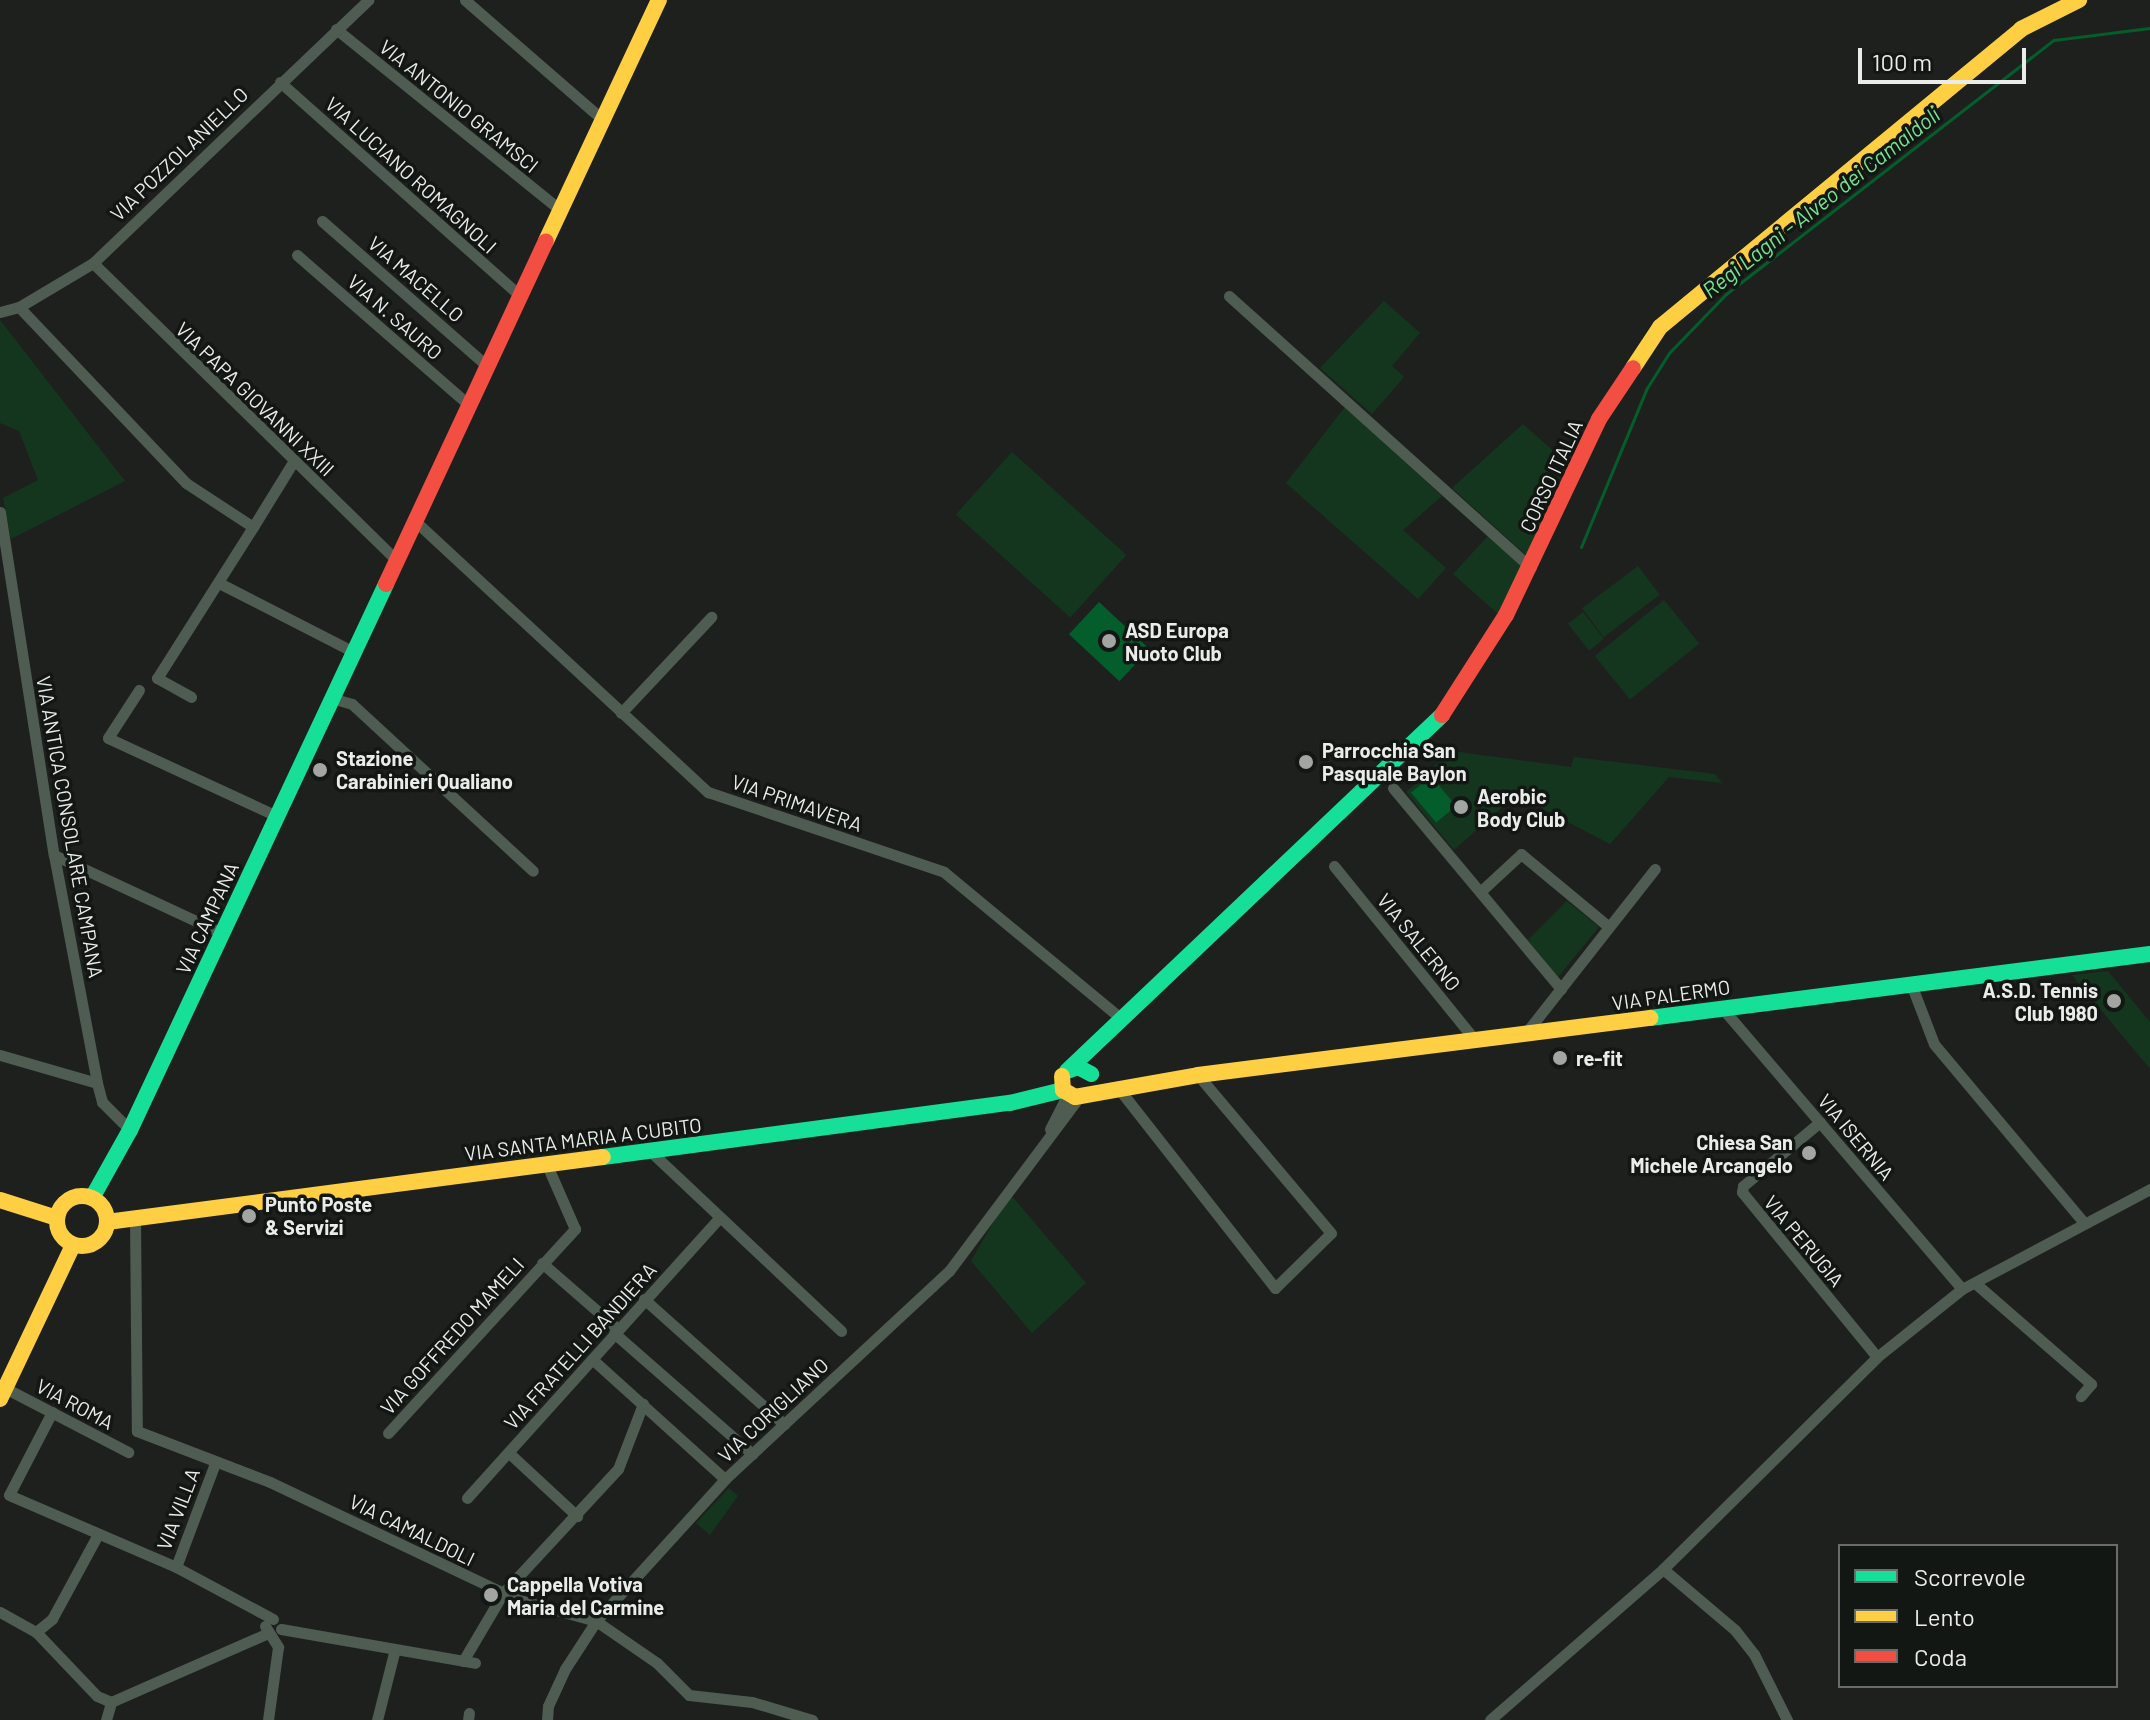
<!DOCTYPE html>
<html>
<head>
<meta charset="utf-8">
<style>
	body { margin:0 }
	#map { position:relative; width:2150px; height:1720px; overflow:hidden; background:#1e201e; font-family:Barlow,sans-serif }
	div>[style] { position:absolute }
	.green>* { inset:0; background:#14361e; transform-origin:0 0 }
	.water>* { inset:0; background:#045e2b; transform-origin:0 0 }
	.stream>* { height:3px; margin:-1.5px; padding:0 1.5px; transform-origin:1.5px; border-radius:1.5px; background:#045e2b }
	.street>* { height:11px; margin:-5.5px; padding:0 5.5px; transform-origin:5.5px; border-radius:5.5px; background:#4e5c51 }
	.fast>* { height:16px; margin:-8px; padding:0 8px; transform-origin:8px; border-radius:8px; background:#16e098 }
	.slow>* { height:16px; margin:-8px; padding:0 8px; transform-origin:8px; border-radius:8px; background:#ffcf43 }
	.slow>.ring { margin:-8px; padding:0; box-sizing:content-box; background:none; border:16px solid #ffcf43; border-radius:50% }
	.jam>* { height:16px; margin:-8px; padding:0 8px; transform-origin:8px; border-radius:8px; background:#f24e42 }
	.dots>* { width:22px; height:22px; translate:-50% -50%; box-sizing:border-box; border:4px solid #131714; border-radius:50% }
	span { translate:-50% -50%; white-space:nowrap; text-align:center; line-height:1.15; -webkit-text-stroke:7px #131714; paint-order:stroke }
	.street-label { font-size:20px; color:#e9ece9 }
	.poi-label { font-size:20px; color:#e9ece9; font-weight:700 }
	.left { translate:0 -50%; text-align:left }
	.right { translate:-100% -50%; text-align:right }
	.water-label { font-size:22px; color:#76e292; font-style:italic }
	.legend { position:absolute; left:1838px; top:1544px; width:280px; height:144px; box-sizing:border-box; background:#131714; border:2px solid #696c69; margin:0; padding:10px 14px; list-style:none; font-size:24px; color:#e9ece9 }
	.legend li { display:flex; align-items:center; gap:16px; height:40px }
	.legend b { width:40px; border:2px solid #696c69 }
	.scale { position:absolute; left:1858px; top:48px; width:168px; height:36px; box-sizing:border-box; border:4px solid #e9ece9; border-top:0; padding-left:10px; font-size:24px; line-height:28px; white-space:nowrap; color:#e9ece9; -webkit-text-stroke:6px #131714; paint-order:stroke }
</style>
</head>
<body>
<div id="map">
	<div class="green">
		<i style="clip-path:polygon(1384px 301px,1420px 333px,1392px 366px,1404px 377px,1372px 414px,1320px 368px)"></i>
		<i style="clip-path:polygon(0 320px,125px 481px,11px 539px,3px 498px,38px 480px,19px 431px,0 423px)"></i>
		<i style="clip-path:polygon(1345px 407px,1442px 496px,1403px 530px,1446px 568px,1418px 599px,1286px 483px)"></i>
		<i style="clip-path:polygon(1523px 424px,1566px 462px,1527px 556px,1452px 488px)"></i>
		<i style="left:1012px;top:452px;width:154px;height:84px;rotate:42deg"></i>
		<i style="clip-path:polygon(1488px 536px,1522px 567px,1498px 614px,1453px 574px)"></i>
		<i style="left:1638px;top:566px;width:36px;height:70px;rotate:53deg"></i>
		<i style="left:1664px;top:600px;width:56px;height:89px;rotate:51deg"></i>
		<i style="left:1583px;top:612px;width:34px;height:19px;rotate:52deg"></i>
		<i style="clip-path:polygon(1451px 751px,1571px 767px,1574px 757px,1715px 774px,1722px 783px,1669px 777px,1610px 844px,1516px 795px,1454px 850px,1406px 792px)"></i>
		<i style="clip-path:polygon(1567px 901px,1599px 927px,1558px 977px,1528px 940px)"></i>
		<i style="clip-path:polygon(2108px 971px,2150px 1022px,2150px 1069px,2072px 975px)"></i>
		<i style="clip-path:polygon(1010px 1194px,1086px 1283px,1032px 1333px,971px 1261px)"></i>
		<i style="clip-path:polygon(729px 1488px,738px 1496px,710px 1535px,696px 1523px)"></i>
	</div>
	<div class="water">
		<i style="left:1099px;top:602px;width:69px;height:44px;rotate:43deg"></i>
		<i style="left:1431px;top:776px;width:39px;height:26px;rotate:50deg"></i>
	</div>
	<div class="stream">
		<i style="left:1581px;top:547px;width:172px;rotate:-67.5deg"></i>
		<i style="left:1647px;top:388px;width:41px;rotate:-57.8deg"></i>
		<i style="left:1669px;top:353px;width:82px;rotate:-46deg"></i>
		<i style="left:1726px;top:294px;width:415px;rotate:-37.8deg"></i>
		<i style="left:2054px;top:40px;width:97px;rotate:-7.1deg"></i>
	</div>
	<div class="street">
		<i style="left:465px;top:0;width:181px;rotate:41deg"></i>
		<i style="left:336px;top:29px;width:288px;rotate:38.9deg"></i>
		<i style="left:280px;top:82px;width:320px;rotate:41.7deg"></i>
		<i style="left:322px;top:221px;width:218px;rotate:41.3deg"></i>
		<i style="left:297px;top:255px;width:228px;rotate:41.1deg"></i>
		<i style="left:93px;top:263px;width:421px;rotate:44.4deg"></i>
		<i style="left:1229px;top:296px;width:406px;rotate:42deg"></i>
		<i style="left:19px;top:307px;width:243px;rotate:46.5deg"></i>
		<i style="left:186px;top:483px;width:80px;rotate:33.3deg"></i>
		<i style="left:253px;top:527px;width:179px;rotate:122.4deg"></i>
		<i style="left:157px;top:678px;width:39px;rotate:29deg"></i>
		<i style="left:0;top:312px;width:20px;rotate:-15deg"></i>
		<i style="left:19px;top:307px;width:86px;rotate:-30.7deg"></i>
		<i style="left:93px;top:263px;width:381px;rotate:-43.7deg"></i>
		<i style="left:0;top:512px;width:347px;rotate:81.1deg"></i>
		<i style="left:54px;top:855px;width:232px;rotate:79.3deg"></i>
		<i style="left:97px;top:1083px;width:20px;rotate:75deg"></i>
		<i style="left:102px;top:1102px;width:40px;rotate:45deg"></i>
		<i style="left:414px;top:520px;width:401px;rotate:42.8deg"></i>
		<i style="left:708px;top:792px;width:249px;rotate:18.7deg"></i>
		<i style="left:944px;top:872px;width:231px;rotate:39.6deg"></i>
		<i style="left:253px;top:527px;width:76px;rotate:-58.4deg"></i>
		<i style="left:219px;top:583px;width:149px;rotate:27.1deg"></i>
		<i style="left:139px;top:690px;width:57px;rotate:122.9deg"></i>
		<i style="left:108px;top:738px;width:184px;rotate:24.8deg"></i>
		<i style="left:331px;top:698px;width:22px;rotate:16deg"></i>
		<i style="left:352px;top:704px;width:246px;rotate:42.7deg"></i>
		<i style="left:621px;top:713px;width:132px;rotate:-46.8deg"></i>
		<i style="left:1393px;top:788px;width:262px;rotate:50.1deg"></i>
		<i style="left:54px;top:855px;width:185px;rotate:24.9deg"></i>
		<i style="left:1334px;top:866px;width:224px;rotate:51deg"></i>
		<i style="left:1480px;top:892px;width:56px;rotate:-42.8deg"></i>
		<i style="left:1521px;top:854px;width:114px;rotate:39.7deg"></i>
		<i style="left:1911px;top:984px;width:64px;rotate:69deg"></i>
		<i style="left:1934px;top:1044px;width:234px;rotate:50deg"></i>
		<i style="left:1723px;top:1009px;width:368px;rotate:49.5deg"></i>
		<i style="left:1525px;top:1034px;width:210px;rotate:-51.8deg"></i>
		<i style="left:0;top:1055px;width:101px;rotate:16.1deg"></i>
		<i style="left:1119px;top:1089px;width:253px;rotate:51.9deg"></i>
		<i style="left:1275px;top:1288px;width:78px;rotate:-44.5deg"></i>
		<i style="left:1331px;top:1233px;width:207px;rotate:-130.1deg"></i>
		<i style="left:1820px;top:1122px;width:100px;rotate:140.3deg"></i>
		<i style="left:1743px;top:1186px;width:6px;rotate:99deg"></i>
		<i style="left:1742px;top:1192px;width:213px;rotate:50.7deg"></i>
		<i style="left:1050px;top:1129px;width:38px;rotate:-63deg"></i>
		<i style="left:649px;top:1150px;width:264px;rotate:43.3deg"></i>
		<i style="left:135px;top:1218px;width:213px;rotate:89.5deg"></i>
		<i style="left:137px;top:1431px;width:142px;rotate:21deg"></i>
		<i style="left:270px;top:1482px;width:272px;rotate:25.4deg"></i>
		<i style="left:516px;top:1599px;width:83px;rotate:15.4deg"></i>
		<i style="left:596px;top:1621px;width:74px;rotate:34.5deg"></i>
		<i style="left:657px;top:1663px;width:45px;rotate:45deg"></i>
		<i style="left:689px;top:1695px;width:63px;rotate:6.3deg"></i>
		<i style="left:752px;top:1702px;width:63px;rotate:16.7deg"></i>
		<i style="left:542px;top:1263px;width:101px;rotate:41deg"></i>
		<i style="left:1975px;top:1283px;width:154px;rotate:41deg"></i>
		<i style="left:2091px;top:1384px;width:16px;rotate:130deg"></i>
		<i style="left:644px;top:1299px;width:188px;rotate:41.8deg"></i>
		<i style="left:614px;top:1333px;width:184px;rotate:41.2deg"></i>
		<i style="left:592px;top:1359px;width:179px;rotate:42.1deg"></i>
		<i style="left:5px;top:1388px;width:139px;rotate:27.5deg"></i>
		<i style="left:52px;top:1412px;width:93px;rotate:117.4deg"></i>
		<i style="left:9px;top:1495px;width:182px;rotate:23.3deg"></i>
		<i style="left:176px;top:1567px;width:110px;rotate:28.2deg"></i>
		<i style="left:388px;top:1433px;width:277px;rotate:-47.5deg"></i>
		<i style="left:575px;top:1229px;width:72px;rotate:-113.7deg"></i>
		<i style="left:509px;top:1453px;width:93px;rotate:42.8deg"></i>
		<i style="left:467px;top:1498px;width:377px;rotate:-48deg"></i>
		<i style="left:176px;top:1567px;width:111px;rotate:-69.4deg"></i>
		<i style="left:1663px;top:1569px;width:94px;rotate:40.3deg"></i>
		<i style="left:1735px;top:1630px;width:31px;rotate:52deg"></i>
		<i style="left:1754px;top:1654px;width:74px;rotate:63.4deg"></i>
		<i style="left:0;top:1612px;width:41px;rotate:29.1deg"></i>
		<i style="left:36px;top:1632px;width:21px;rotate:-39deg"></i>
		<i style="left:52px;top:1619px;width:94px;rotate:-61.5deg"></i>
		<i style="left:265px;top:1626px;width:25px;rotate:58deg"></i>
		<i style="left:278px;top:1647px;width:74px;rotate:97.8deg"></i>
		<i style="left:281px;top:1629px;width:197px;rotate:9.9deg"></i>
		<i style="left:36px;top:1632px;width:88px;rotate:46.4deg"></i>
		<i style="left:97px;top:1696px;width:15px;rotate:23deg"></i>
		<i style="left:463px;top:1661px;width:79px;rotate:-59.5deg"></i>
		<i style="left:503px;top:1593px;width:169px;rotate:-47.2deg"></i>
		<i style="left:618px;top:1469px;width:70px;rotate:-69deg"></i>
		<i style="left:111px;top:1702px;width:171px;rotate:-23.7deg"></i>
		<i style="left:106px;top:1720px;width:19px;rotate:-74deg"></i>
		<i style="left:377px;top:1720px;width:69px;rotate:-75.8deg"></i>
		<i style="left:468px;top:1720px;width:7px;rotate:-82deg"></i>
		<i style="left:547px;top:1720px;width:14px;rotate:-86deg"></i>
		<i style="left:548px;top:1706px;width:41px;rotate:-65.3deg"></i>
		<i style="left:565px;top:1669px;width:57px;rotate:-57.1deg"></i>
		<i style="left:596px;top:1621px;width:192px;rotate:-47.7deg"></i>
		<i style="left:725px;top:1479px;width:306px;rotate:-42.9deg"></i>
		<i style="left:949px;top:1271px;width:217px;rotate:-53.2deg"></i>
		<i style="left:1490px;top:1720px;width:230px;rotate:-41.1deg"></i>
		<i style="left:1663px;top:1569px;width:301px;rotate:-44.7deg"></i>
		<i style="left:1877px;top:1357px;width:109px;rotate:-38.7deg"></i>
		<i style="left:1962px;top:1289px;width:213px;rotate:-28deg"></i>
	</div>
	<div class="fast">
		<i style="left:1650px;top:1018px;width:504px;rotate:-7.29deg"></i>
		<i style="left:1069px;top:1069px;width:514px;rotate:-43.5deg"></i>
		<i style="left:1067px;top:1071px;width:12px;rotate:-20deg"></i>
		<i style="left:1078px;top:1067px;width:15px;rotate:28deg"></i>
		<i style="left:603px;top:1157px;width:411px;rotate:-7.6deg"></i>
		<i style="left:1010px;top:1103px;width:55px;rotate:-13.8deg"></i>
		<i style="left:92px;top:1198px;width:78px;rotate:-60.8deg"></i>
		<i style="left:130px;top:1130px;width:603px;rotate:-64.88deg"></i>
	</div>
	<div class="slow">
		<i style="left:546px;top:241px;width:266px;rotate:-64.9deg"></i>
		<i style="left:1633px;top:368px;width:49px;rotate:-56.6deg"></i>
		<i style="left:1660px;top:327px;width:468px;rotate:-39.5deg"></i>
		<i style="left:2021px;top:29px;width:65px;rotate:-26.6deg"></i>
		<i style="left:1062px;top:1076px;width:14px;rotate:86deg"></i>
		<i style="left:1063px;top:1090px;width:14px;rotate:30deg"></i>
		<i style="left:1075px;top:1097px;width:125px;rotate:-10.1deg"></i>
		<i style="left:1198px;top:1075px;width:456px;rotate:-7.2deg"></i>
		<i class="ring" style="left:57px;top:1196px;width:34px;height:34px"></i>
		<i style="left:0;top:1200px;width:60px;rotate:17.5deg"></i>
		<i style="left:107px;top:1222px;width:500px;rotate:-7.47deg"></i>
		<i style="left:0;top:1399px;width:170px;rotate:-64.6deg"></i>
	</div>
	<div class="jam">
		<i style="left:386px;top:584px;width:378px;rotate:-65deg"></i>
		<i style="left:1442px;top:715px;width:119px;rotate:-57.4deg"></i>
		<i style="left:1506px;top:615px;width:217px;rotate:-64.6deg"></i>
		<i style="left:1599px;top:419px;width:61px;rotate:-56.3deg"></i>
	</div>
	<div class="dots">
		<i style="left:1109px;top:641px;background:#a2a5a2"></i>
		<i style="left:1306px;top:762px;background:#a2a5a2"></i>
		<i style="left:320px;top:770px;background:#a2a5a2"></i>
		<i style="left:1461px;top:807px;background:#a2a5a2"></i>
		<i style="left:2114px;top:1001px;background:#a2a5a2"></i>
		<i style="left:1560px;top:1058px;background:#a2a5a2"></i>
		<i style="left:1809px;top:1153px;background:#a2a5a2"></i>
		<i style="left:249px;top:1216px;background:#a2a5a2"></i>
		<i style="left:491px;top:1595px;background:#a2a5a2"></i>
	</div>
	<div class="street-label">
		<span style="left:459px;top:106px;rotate:39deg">VIA ANTONIO GRAMSCI</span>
		<span style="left:179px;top:154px;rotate:-44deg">VIA POZZOLANIELLO</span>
		<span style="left:411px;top:175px;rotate:42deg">VIA LUCIANO ROMAGNOLI</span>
		<span style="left:416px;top:279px;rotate:41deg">VIA MACELLO</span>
		<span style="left:395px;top:317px;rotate:41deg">VIA N. SAURO</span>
		<span style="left:255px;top:399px;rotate:44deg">VIA PAPA GIOVANNI XXIII</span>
		<span style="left:1551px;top:476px;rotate:-65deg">CORSO ITALIA</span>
		<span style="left:797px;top:803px;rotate:19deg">VIA PRIMAVERA</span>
		<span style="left:70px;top:827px;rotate:80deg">VIA ANTICA CONSOLARE CAMPANA</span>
		<span style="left:207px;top:918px;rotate:-65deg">VIA CAMPANA</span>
		<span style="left:1419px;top:942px;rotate:51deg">VIA SALERNO</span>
		<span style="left:1671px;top:995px;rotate:-8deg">VIA PALERMO</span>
		<span style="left:1856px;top:1137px;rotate:50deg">VIA ISERNIA</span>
		<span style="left:583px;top:1139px;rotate:-7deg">VIA SANTA MARIA A CUBITO</span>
		<span style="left:1804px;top:1241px;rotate:50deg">VIA PERUGIA</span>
		<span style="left:452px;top:1336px;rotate:-48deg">VIA GOFFREDO MAMELI</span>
		<span style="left:580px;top:1346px;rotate:-48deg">VIA FRATELLI BANDIERA</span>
		<span style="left:75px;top:1404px;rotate:28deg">VIA ROMA</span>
		<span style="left:773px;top:1410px;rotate:-43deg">VIA CORIGLIANO</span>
		<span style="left:178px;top:1509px;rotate:-69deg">VIA VILLA</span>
		<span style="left:412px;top:1530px;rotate:26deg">VIA CAMALDOLI</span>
	</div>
	<div class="poi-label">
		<span class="left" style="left:1125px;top:642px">ASD Europa<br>Nuoto Club</span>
		<span class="left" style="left:1322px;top:762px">Parrocchia San<br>Pasquale Baylon</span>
		<span class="left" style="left:336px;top:770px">Stazione<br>Carabinieri Qualiano</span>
		<span class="left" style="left:1477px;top:808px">Aerobic<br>Body Club</span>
		<span class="right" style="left:2098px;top:1002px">A.S.D. Tennis<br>Club 1980</span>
		<span class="left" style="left:1576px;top:1058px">re-fit</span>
		<span class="right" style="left:1793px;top:1154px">Chiesa San<br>Michele Arcangelo</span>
		<span class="left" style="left:265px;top:1216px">Punto Poste<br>&amp; Servizi</span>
		<span class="left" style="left:507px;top:1596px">Cappella Votiva<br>Maria del Carmine</span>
	</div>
	<div class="water-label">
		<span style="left:1821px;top:202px;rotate:-38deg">Regi Lagni - Alveo dei Camaldoli</span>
	</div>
	<ul class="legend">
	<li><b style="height:10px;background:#16e098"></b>Scorrevole</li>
	<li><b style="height:10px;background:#ffcf43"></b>Lento</li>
	<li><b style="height:10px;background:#f24e42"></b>Coda</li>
	</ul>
	<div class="scale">100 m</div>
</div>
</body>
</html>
